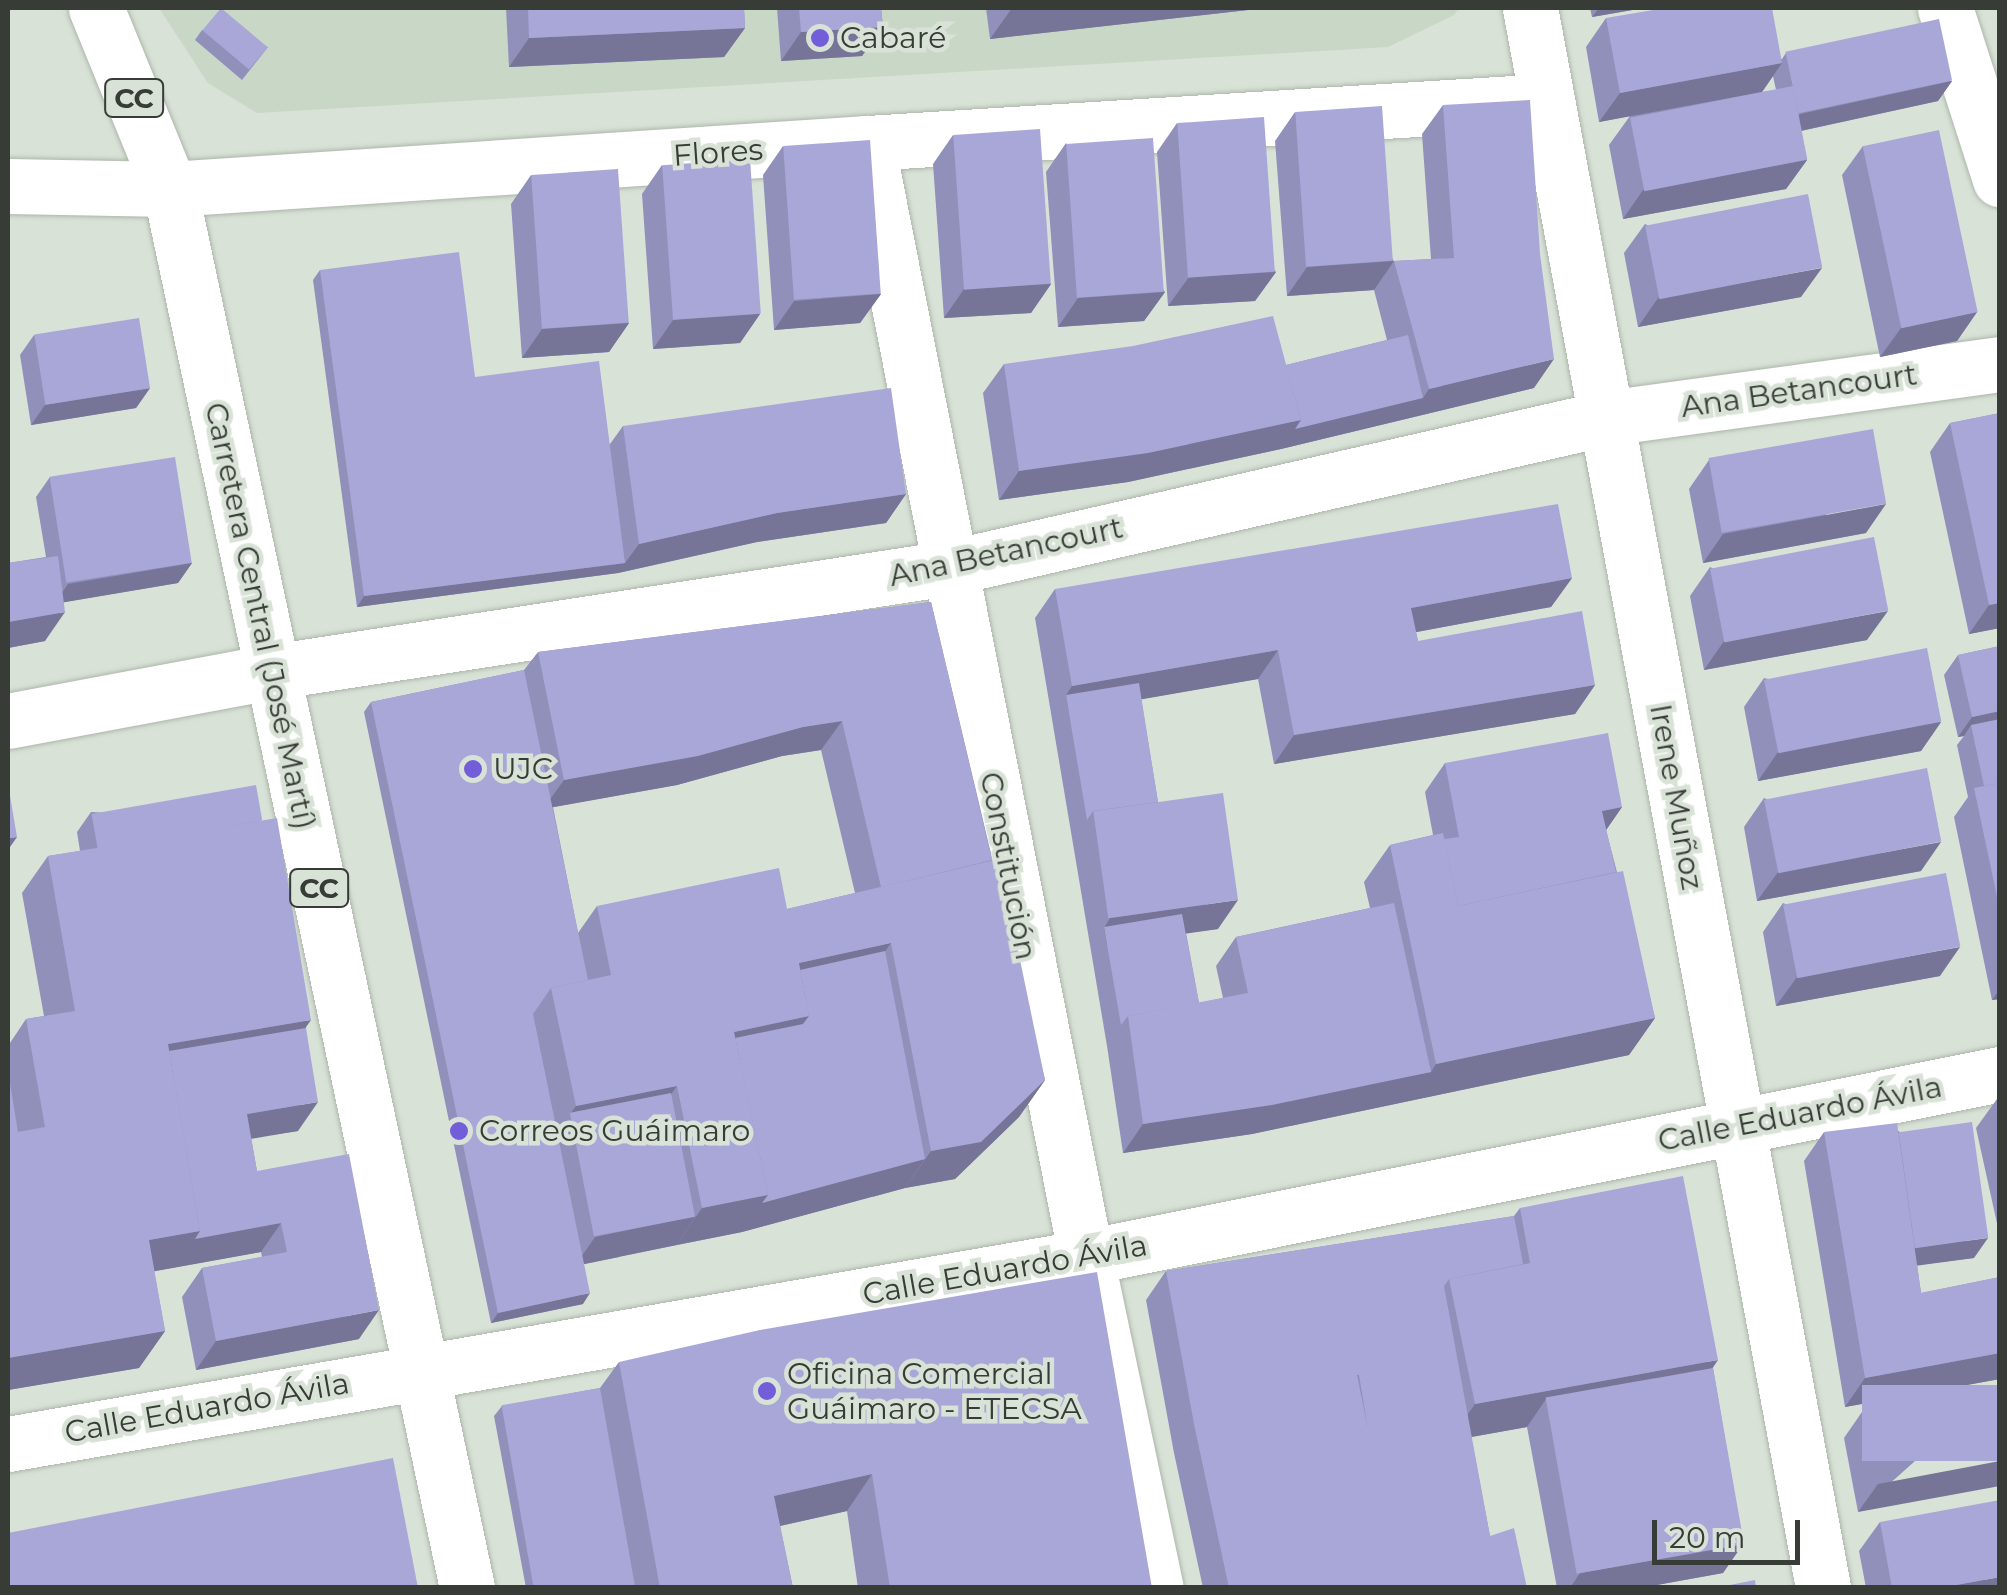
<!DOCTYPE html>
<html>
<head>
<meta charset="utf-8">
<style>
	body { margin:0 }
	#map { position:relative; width:2007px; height:1595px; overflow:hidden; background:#d9e2d7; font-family:Montserrat,sans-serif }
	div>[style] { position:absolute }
	.built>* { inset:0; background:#c9d7c6 }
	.roads { filter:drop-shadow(0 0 2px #adb6ab) drop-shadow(0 0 2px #adb6ab) }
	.street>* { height:55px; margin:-27.5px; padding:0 27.5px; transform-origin:27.5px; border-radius:27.5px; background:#fff }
	.secondary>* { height:55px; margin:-27.5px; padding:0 27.5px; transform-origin:27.5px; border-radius:27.5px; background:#fff }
	.highway>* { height:55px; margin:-27.5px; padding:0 27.5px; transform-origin:27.5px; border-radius:27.5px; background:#fff }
	.wall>* { inset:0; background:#9190ba }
	.shaded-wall>* { inset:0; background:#767597 }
	.building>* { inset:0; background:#a9a7d8; transform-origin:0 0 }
	.dots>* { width:28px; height:28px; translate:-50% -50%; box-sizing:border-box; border:5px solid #d9e2d7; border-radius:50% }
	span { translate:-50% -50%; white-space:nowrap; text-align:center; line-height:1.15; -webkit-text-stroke:9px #d9e2d7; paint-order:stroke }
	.shield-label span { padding:2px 8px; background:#d9e2d7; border:2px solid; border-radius:8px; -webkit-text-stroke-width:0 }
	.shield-label { font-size:28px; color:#383c37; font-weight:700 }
	.poi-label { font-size:30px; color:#383c37 }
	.left { translate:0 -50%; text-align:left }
	.street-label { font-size:30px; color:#383c37 }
	.frame { position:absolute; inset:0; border:10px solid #383c37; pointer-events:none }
	.scale { position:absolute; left:1652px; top:1520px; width:148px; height:45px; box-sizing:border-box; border:5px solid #383c37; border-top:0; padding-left:12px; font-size:30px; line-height:35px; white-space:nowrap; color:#383c37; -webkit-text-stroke:8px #d9e2d7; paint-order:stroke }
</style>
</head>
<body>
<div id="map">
	<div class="built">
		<i style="clip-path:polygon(159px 8px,1459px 8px,1454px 15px,1388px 47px,257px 113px,208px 83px)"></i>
	</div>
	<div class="roads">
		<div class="street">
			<i style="left:1530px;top:8px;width:1607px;rotate:79.49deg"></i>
			<i style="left:1945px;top:8px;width:180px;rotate:72.2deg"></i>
			<i style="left:867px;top:143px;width:648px;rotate:-3.54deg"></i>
			<i style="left:8px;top:721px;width:268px;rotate:-10.6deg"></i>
			<i style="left:271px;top:672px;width:685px;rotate:-8.73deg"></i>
			<i style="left:948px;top:568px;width:675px;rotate:-12.84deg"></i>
			<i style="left:1606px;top:418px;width:398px;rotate:-7.8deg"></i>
			<i style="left:8px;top:1444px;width:1094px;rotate:-9.84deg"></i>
			<i style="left:1086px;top:1257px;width:932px;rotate:-11.32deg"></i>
		</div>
		<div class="secondary">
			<i style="left:8px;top:186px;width:162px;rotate:1.1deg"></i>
			<i style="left:170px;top:189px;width:699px;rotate:-3.78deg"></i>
			<i style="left:867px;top:143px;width:1135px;rotate:78.88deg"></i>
			<i style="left:1086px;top:1257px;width:338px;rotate:78.1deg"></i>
		</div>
		<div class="highway">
			<i style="left:96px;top:8px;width:196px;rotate:67.8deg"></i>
			<i style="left:170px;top:189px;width:1430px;rotate:78.01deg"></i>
		</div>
	</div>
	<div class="wall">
		<i style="clip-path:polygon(506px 8px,744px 8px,745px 28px,724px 57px,509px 67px)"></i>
		<i style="clip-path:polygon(777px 8px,881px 8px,883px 27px,862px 56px,781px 61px)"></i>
		<i style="clip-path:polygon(986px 8px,1266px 8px,990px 39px)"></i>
		<i style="clip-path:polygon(1590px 8px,1644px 8px,1592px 17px)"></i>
		<i style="clip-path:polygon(evenodd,1606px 18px,1782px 59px,1786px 53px,1952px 81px,1938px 101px,1801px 131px,1807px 160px,1786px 189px,1623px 219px,1609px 145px,1630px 116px,1599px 122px,1586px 47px,1606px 18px,1773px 76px,1776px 90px,1762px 92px,1773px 76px)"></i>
		<i style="clip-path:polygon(202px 30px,268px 47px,242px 80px,195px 40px)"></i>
		<i style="clip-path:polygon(1443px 105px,1534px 388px,1281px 449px,1128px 482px,999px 500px,983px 393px,1004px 364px,1286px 365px,1387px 340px,1374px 290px,1287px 296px,1275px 141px,1295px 112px,1394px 261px,1431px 259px,1422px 134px)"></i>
		<i style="clip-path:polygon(1177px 123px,1276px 272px,1255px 301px,1168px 306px,1157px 152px)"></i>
		<i style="clip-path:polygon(953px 135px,1051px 284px,1031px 313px,944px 318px,933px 164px)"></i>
		<i style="clip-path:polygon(1066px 143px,1165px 292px,1144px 321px,1058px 327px,1046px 172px)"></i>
		<i style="clip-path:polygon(783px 146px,881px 294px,860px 323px,774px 330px,763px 175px)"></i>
		<i style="clip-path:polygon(1863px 146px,1977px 312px,1957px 341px,1880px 357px,1842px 175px)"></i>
		<i style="clip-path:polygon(662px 165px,760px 314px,740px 343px,653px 349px,642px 194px)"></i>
		<i style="clip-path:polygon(531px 175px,629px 323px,609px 352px,522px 358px,511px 204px)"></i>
		<i style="clip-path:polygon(1645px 224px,1801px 297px,1638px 327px,1624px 253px)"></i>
		<i style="clip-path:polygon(320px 270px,475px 377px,610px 444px,623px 426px,906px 494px,886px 523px,757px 542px,618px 573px,357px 607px,313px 280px)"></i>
		<i style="clip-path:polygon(34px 335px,150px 388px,136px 408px,31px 425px,20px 355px)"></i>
		<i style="clip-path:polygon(2000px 413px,2000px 628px,1969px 634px,1930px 452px,1950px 423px)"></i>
		<i style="clip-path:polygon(1709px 460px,1866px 533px,1703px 563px,1689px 489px)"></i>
		<i style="clip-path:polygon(50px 477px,192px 563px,178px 583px,64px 602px,45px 641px,8px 648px,8px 563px,46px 557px,36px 497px)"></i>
		<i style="clip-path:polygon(1710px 567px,1867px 640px,1704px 670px,1690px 596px)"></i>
		<i style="clip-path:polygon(1572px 578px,1551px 607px,1416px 632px,1418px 641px,1595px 685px,1575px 714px,1274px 764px,1258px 679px,1141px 699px,1158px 802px,1218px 929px,1186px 933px,1199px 1003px,1223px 998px,1216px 966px,1236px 937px,1370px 908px,1364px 882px,1390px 845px,1433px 835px,1425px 792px,1445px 763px,1622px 807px,1606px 830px,1655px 1018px,1629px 1055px,1252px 1134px,1123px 1153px,1107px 1046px,1035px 618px,1055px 589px)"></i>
		<i style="clip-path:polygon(evenodd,931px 602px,1045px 1080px,1019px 1117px,955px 1179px,905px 1188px,742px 1232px,584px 1264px,583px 1304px,491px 1323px,364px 712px,371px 702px,524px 670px,538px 652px,931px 602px,821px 750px,855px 893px,787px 909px,597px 906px,578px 933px,553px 807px,677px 785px,782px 756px,821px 750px)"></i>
		<i style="clip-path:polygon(2000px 646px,2000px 999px,1992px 1000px,1954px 817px,1968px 797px,1957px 745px,1964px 736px,1958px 737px,1944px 675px,1958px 655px)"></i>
		<i style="clip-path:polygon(1764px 678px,1941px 722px,1921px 751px,1758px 781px,1744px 707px)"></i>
		<i style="clip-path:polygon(1764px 798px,1921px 871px,1757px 901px,1744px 827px)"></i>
		<i style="clip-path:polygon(91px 812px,262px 821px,306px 1028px,298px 1131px,251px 1138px,257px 1171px,359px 1339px,196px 1370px,182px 1297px,202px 1268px,262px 1257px,261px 1252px,154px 1271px,165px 1331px,139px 1368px,8px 1390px,8px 1046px,26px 1019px,44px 1016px,22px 893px,48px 856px,80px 851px,77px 832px)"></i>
		<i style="clip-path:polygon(1783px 903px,1940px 976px,1776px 1006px,1763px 932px)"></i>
		<i style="clip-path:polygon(1997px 1099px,2000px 1099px,2000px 1237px,1976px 1128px)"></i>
		<i style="clip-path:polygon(1899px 1131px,1974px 1258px,1917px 1265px,1921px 1293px,2000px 1277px,2000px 1379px,1845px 1407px,1804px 1161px,1824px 1132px)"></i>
		<i style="clip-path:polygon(1520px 1208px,1713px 1368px,1743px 1544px,1723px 1573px,1641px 1588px,1557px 1588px,1527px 1427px,1471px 1437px,1490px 1536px,1527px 1588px,1203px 1588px,1174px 1453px,1146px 1300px,1166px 1271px,1514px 1216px)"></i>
		<i style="clip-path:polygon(619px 1362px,1152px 1588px,858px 1588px,847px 1511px,780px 1526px,793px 1588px,526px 1588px,494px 1416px,502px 1406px,600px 1388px)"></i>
		<i style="clip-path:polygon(2000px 1385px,1858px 1512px,1844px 1438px,1864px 1409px)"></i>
		<i style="clip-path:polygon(1880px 1522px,2000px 1588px,1866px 1588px,1859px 1551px)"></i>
	</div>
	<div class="shaded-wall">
		<i style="clip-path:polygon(1012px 8px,1266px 8px,990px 39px)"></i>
		<i style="clip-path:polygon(1599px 8px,1644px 8px,1592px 17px)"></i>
		<i style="clip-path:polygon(883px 27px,862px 56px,781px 61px,801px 32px)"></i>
		<i style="clip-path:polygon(745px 28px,724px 57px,509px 67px,529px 38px)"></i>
		<i style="clip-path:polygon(1782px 63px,1762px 92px,1599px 122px,1620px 93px)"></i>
		<i style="clip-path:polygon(1952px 81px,1938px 101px,1786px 134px,1800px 114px)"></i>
		<i style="clip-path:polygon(1807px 160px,1786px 189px,1623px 219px,1643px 190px)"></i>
		<i style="clip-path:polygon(1394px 261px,1374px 290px,1287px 296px,1307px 267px)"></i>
		<i style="clip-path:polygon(1822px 268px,1801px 297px,1638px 327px,1658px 298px)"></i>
		<i style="clip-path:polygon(1276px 272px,1255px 301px,1168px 306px,1189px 277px)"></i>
		<i style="clip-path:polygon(1051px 284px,1031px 313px,944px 318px,964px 289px)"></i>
		<i style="clip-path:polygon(1165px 292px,1144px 321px,1058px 327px,1078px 298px)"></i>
		<i style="clip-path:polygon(881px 294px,860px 323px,774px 330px,794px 301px)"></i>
		<i style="clip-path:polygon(1977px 312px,1957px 341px,1880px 357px,1901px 328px)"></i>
		<i style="clip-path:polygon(760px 314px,740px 343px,653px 349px,673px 320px)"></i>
		<i style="clip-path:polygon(629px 323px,609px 352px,522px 358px,542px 329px)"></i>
		<i style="clip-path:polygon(1554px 359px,1534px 388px,1281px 449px,1128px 482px,999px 500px,1019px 471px,1423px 398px,1429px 389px)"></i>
		<i style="clip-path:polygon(150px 388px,136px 408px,31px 425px,45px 405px)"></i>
		<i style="clip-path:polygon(906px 494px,886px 523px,757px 542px,618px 573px,357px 607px,364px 596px,625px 563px,639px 544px,777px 513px)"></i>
		<i style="clip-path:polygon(1886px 504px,1866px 533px,1703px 563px,1723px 534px)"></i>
		<i style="clip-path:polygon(192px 563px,178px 583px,54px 604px,68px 584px)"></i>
		<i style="clip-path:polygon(1572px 578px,1551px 607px,1390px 637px,1411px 608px)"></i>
		<i style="clip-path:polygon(2000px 603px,2000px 628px,1969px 634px,1989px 605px)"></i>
		<i style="clip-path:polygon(1888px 611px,1867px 640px,1704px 670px,1724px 641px)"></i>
		<i style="clip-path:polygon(65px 612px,45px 641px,8px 648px,8px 622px)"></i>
		<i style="clip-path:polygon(1278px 650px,1258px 679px,1069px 712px,1066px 695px,1072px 686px)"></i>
		<i style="clip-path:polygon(1595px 685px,1575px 714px,1274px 764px,1294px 735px)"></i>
		<i style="clip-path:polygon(2000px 711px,2000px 728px,1971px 725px,1964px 736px,1958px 737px,1972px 717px)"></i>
		<i style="clip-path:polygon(842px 721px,821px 750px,782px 756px,677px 785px,543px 809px,564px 780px,803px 727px)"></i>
		<i style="clip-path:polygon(1941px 722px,1921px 751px,1758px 781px,1778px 752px)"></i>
		<i style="clip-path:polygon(1622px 807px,1602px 836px,1602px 811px)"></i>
		<i style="clip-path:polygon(17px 837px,8px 850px,8px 838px)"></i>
		<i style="clip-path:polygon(1941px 842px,1921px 871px,1757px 901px,1778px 872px)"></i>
		<i style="clip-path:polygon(1238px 900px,1218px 929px,1107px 945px,1104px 928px,1110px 918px)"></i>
		<i style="clip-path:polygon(891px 943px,865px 980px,798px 995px,799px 963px)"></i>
		<i style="clip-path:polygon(1960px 947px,1940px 976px,1776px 1006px,1797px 977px)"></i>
		<i style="clip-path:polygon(2000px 989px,2000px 999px,1992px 1000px)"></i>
		<i style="clip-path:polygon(809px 1016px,783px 1053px,733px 1063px,734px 1032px)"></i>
		<i style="clip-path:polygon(1655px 1018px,1629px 1055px,1252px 1134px,1123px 1153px,1143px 1124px,1431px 1072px,1436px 1064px)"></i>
		<i style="clip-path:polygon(311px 1020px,285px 1057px,167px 1077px,168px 1044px)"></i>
		<i style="clip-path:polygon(1045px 1080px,1019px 1117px,955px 1179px,905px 1188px,931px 1151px)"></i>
		<i style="clip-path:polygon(677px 1086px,651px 1122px,570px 1114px,576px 1106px)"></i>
		<i style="clip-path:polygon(318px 1102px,298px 1131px,226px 1143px,247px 1114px)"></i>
		<i style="clip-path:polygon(925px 1159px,905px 1188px,742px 1232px,676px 1245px,702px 1208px)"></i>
		<i style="clip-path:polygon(696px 1216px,676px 1245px,575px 1266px,595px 1237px)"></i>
		<i style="clip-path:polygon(281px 1223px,261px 1252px,123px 1277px,149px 1240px,200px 1231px)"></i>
		<i style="clip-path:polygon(1988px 1238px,1974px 1258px,1892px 1269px,1906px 1249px)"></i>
		<i style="clip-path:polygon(590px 1293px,583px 1304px,491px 1323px,498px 1313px)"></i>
		<i style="clip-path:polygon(379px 1310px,359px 1339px,196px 1370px,216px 1341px)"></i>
		<i style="clip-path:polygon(165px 1331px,139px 1368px,8px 1390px,8px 1358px)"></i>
		<i style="clip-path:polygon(2000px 1353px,2000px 1379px,1845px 1407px,1865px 1378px)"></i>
		<i style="clip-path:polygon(1718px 1360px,1693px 1397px,1546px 1399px,1527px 1427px,1449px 1441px,1475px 1404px)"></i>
		<i style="clip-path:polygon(2000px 1461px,2000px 1486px,1858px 1512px,1878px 1484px)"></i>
		<i style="clip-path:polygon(872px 1474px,847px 1511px,748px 1533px,774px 1496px)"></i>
		<i style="clip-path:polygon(1743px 1544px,1723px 1573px,1641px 1588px,1570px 1588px,1580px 1573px)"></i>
		<i style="clip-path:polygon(2000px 1577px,2000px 1588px,1940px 1588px)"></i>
	</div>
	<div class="building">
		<i style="left:221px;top:8px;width:61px;height:29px;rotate:40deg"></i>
		<i style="clip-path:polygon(528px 8px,744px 8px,745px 28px,529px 38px)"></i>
		<i style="clip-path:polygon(799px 8px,881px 8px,883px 27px,801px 32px)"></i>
		<i style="clip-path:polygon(1665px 8px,1772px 8px,1782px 63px,1620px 93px,1606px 18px)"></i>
		<i style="left:1939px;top:19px;width:63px;height:157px;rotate:78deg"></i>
		<i style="left:1793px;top:86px;width:75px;height:166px;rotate:79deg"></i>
		<i style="clip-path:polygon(1530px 100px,1540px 254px,1554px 359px,1429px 389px,1394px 261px,1454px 258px,1443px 105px)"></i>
		<i style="left:1382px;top:106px;width:155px;height:87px;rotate:86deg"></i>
		<i style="left:1264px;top:117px;width:155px;height:87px;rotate:86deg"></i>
		<i style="left:1040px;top:129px;width:155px;height:87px;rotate:86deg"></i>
		<i style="left:1939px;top:130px;width:186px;height:78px;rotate:78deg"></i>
		<i style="left:1153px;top:138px;width:154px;height:87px;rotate:86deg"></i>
		<i style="left:870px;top:140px;width:154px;height:87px;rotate:86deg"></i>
		<i style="left:750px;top:159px;width:155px;height:88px;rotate:86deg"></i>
		<i style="left:618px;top:169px;width:154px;height:87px;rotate:86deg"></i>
		<i style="left:1808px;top:194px;width:75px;height:166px;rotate:79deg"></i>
		<i style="clip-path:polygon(459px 252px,475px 377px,599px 361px,625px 563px,364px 596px,320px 270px)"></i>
		<i style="clip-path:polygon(1273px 316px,1301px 420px,1148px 453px,1019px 471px,1004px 364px,1133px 346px)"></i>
		<i style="left:139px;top:318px;width:71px;height:106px;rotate:81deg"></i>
		<i style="clip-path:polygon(1408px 335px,1423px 398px,1295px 429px,1301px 420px,1286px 365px)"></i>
		<i style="clip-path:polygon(891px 388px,906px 494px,777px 513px,639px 544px,623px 426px)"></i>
		<i style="clip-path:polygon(2000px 413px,2000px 603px,1989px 605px,1950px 423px)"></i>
		<i style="left:1873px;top:429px;width:76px;height:167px;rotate:80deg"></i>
		<i style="left:175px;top:457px;width:107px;height:127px;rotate:81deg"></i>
		<i style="clip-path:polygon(1558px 504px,1572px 578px,1411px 608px,1418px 641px,1582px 611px,1595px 685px,1294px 735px,1278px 650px,1072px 686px,1055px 589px)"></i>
		<i style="left:1874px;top:537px;width:75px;height:167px;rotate:79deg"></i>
		<i style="clip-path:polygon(58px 556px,65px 612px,8px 622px,8px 563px)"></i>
		<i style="clip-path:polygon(931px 602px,992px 860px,881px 887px,842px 721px,803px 727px,698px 756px,564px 780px,538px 652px)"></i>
		<i style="clip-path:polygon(2000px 646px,2000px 711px,1972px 717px,1958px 655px)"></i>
		<i style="left:1927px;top:648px;width:75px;height:166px;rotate:79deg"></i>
		<i style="clip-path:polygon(524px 670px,588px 980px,551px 988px,533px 1014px,590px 1293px,498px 1313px,371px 702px)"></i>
		<i style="clip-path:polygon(1139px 683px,1158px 802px,1093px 811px,1087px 820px,1066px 695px)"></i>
		<i style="clip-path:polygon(2000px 719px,2000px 783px,1984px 786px,1971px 725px)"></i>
		<i style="clip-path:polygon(1608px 733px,1622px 807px,1602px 811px,1616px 872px,1458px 906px,1444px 839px,1459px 837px,1445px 763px)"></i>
		<i style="left:1927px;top:768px;width:75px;height:166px;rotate:79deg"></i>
		<i style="clip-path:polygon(2000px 783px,2000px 911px,1974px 788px)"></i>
		<i style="clip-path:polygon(8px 784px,17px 837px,8px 838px)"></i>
		<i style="left:256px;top:785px;width:36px;height:167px;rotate:80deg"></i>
		<i style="left:1223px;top:793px;width:108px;height:131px;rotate:82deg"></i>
		<i style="clip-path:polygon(277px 818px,311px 1020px,168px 1044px,200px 1231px,149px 1240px,165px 1331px,8px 1358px,8px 1071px,18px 1132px,45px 1127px,26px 1019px,75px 1011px,48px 856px)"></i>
		<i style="clip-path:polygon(1443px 833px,1458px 906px,1623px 871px,1655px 1018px,1436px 1064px,1390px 845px)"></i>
		<i style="clip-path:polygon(999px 859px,1045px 1080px,981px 1142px,931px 1151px,891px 943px,799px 963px,809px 1016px,734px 1032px,768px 1195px,702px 1208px,677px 1086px,576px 1106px,551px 988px,611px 975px,597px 906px,779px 868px,787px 909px)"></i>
		<i style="left:1946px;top:873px;width:75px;height:166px;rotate:79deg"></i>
		<i style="clip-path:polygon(1394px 903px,1431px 1072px,1272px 1105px,1143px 1124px,1128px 1016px,1248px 993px,1236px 937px)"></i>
		<i style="clip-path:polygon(1182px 914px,1199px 1003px,1128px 1016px,1121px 1025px,1104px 927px)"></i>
		<i style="clip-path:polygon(885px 951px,925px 1159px,762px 1203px,768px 1195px,735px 1038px,803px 1024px,809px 1016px,800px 970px)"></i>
		<i style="clip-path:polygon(306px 1028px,318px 1102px,247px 1114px,257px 1171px,349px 1154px,379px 1310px,216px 1341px,202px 1268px,287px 1252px,281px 1223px,195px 1239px,200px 1231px,169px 1051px)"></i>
		<i style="left:671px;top:1093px;width:126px;height:103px;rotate:79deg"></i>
		<i style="left:1972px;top:1122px;width:117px;height:74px;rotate:82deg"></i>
		<i style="clip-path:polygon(1897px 1123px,1921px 1293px,2000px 1277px,2000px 1353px,1865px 1378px,1824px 1132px)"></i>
		<i style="clip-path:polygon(1683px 1176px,1718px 1360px,1475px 1404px,1449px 1279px,1530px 1263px,1520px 1208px)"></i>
		<i style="clip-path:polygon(evenodd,1514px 1216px,1523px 1264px,1449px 1279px,1444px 1286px,1490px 1536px,1514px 1528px,1527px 1588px,1229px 1588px,1194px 1424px,1166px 1271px,1514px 1216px,1357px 1375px,1359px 1375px,1368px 1429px,1357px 1375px)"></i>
		<i style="clip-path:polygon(1097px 1272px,1152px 1588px,890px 1588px,872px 1474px,774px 1496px,793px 1588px,660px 1588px,619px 1362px,760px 1330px)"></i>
		<i style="left:1713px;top:1368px;width:179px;height:170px;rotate:80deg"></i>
		<i style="left:2000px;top:1385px;width:76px;height:138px;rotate:90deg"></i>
		<i style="left:600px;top:1388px;width:203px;height:100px;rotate:80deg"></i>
		<i style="clip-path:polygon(393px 1458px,418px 1588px,8px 1588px,8px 1533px)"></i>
		<i style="clip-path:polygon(2000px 1500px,2000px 1577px,1940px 1588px,1892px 1588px,1880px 1522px)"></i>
		<i style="clip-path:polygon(1755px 1580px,1756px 1588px,1715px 1588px)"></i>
	</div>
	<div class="dots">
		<i style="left:820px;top:38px;background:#725ed8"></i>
		<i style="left:473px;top:769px;background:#725ed8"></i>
		<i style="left:459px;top:1131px;background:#725ed8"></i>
		<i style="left:767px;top:1391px;background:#725ed8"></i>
	</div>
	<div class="shield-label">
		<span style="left:134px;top:98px">CC</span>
		<span style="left:319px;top:888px">CC</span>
	</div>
	<div class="poi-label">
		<span class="left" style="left:840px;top:38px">Cabaré</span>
		<span class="left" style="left:493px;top:769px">UJC</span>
		<span class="left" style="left:479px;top:1131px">Correos Guáimaro</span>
		<span class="left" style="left:787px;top:1391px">Oficina Comercial<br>Guáimaro - ETECSA</span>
	</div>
	<div class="street-label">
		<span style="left:718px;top:153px;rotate:-4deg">Flores</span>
		<span style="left:1799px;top:391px;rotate:-8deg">Ana Betancourt</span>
		<span style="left:1006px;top:552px;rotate:-12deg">Ana Betancourt</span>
		<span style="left:260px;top:616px;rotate:78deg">Carretera Central (José Martí)</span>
		<span style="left:1676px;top:797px;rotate:80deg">Irene Muñoz</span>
		<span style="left:1008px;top:866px;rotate:79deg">Constitución</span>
		<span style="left:1800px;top:1114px;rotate:-11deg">Calle Eduardo Ávila</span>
		<span style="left:1005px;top:1270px;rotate:-10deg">Calle Eduardo Ávila</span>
		<span style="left:207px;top:1408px;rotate:-10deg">Calle Eduardo Ávila</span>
	</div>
	<div class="frame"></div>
	<div class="scale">20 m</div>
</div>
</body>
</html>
